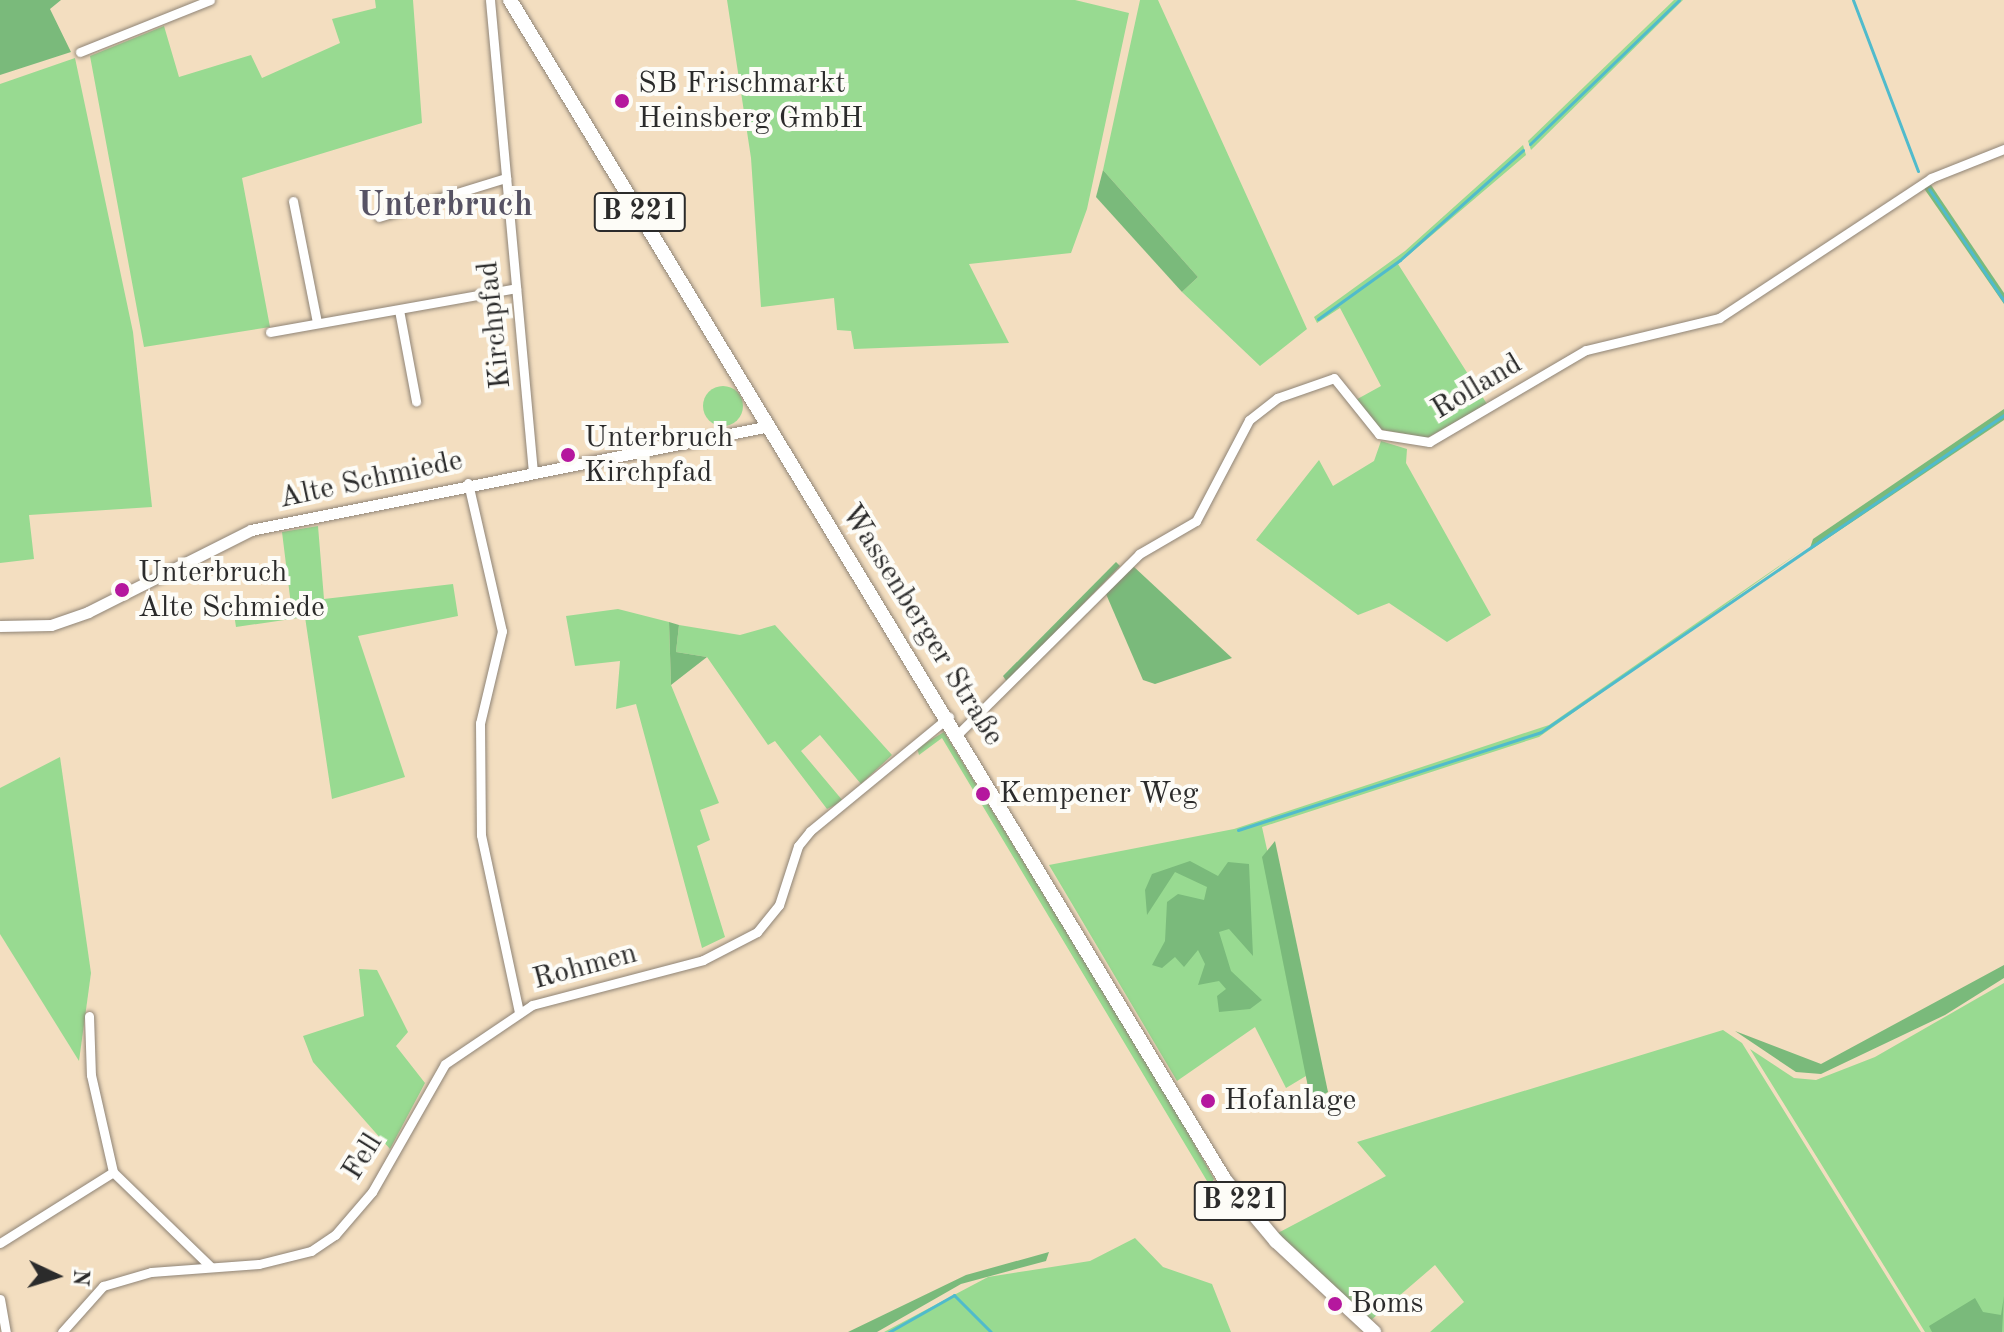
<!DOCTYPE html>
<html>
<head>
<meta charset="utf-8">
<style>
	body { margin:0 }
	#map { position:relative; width:2004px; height:1332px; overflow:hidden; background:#f3dec0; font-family:"Old Standard TT",serif }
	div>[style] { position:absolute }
	.green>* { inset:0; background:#98da91 }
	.round { border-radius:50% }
	.forest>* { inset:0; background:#7aba7b }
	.stream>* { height:3px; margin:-1.5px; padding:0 1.5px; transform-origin:1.5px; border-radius:1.5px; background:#50bbcc }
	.roads { filter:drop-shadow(0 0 2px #8f8476) drop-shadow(0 0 2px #8f8476) }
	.minor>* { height:9px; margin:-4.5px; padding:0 4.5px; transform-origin:4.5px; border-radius:4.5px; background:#fff }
	.tertiary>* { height:11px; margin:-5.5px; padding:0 5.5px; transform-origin:5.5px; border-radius:5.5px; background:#fff }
	.primary>* { height:14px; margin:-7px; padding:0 7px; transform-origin:7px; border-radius:7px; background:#fff }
	.dots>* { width:22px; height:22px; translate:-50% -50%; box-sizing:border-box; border:4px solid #fdfcf7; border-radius:50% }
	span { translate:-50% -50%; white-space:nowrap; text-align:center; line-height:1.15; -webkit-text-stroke:8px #fdfcf7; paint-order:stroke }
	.shield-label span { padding:2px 6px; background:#fdfcf7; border:2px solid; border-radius:6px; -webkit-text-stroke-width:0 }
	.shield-label { font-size:28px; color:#2b2b2b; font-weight:700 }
	.poi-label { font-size:30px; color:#2b2b2b }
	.left { translate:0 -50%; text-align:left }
	.street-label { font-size:30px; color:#2b2b2b }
	.quarter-label { font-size:34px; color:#575364; font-weight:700 }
	.north { position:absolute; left:16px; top:1236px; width:80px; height:80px; -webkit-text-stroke:6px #fdfcf7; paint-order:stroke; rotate:94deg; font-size:22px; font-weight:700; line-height:32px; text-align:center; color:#2b2b2b }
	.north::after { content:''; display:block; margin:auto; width:28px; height:36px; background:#2b2b2b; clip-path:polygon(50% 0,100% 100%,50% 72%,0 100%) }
</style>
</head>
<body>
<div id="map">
	<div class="green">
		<i style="clip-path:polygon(375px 0,413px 0,422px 123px,242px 178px,270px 327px,144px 347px,90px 56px,164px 26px,179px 77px,251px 55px,262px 78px,340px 43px,332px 19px,376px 8px)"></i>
		<i style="clip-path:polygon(727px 0,1075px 0,1129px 13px,1087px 209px,1071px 253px,969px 264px,1009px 343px,854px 349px,851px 331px,837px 330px,834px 298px,761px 307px,751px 158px)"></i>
		<i style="clip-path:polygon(1140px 0,1158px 0,1307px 329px,1260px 366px,1182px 292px,1198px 277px,1103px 170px)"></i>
		<i style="clip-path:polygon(1674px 0,1683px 0,1531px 150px,1528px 141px)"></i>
		<i style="clip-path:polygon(75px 58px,133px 332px,152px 507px,29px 515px,34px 559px,0 563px,0 84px)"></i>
		<i style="clip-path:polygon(1523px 145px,1526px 155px,1398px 264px,1487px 404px,1427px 438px,1378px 429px,1352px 402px,1381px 386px,1340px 308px,1317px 323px,1314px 317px,1405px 251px)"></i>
		<i class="round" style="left:703px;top:386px;width:40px;height:40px"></i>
		<i style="clip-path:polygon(1381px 441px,1407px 449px,1406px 463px,1491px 615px,1447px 642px,1389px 603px,1358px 615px,1256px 540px,1319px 460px,1333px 486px,1374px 461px)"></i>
		<i style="clip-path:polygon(318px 526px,324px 599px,453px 584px,458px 616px,358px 636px,405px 777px,332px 799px,305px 617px,236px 627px,234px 614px,291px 605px,282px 532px)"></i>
		<i style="clip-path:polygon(1808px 546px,1539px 737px,1262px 827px,1316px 1070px,1286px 1088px,1255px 1027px,1177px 1081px,1049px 865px,1234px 829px,1549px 725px)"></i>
		<i style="clip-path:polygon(618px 609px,669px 622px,671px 685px,719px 803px,700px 810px,710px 840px,697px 846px,725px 937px,702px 948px,636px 704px,616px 709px,620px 661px,575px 666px,566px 616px)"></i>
		<i style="clip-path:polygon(679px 625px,740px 635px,775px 625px,892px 755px,861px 784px,820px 735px,801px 751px,843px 801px,827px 809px,775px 741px,768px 745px,707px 657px,676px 652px)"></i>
		<i style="clip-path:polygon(944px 732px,1173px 1106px,1214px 1179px,1210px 1186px,942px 738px,919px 755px,917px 748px)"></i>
		<i style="clip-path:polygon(60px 757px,91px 973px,79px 1061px,0 934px,0 788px)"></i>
		<i style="clip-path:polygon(359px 969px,377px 970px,408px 1032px,396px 1046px,425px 1083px,390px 1149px,313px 1062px,303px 1036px,364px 1016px)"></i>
		<i style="clip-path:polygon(2004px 983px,2004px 1332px,1925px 1332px,1750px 1049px,1794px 1078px,1816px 1080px,1875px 1057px)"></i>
		<i style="clip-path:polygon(1723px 1030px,1742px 1043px,1921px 1332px,1430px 1332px,1464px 1302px,1435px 1265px,1370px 1321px,1276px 1234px,1386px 1176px,1357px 1142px)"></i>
		<i style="clip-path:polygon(1135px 1238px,1163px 1267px,1212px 1284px,1231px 1332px,884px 1332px,988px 1277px,1090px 1261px)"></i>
	</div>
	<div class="forest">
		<i style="clip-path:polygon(0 0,61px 0,50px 9px,71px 52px,0 75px)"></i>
		<i style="clip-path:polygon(1103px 170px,1198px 277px,1182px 292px,1096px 197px)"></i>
		<i style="clip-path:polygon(1931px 185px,2004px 293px,2004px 304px,1923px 187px)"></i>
		<i style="clip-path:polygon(2004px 409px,2004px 420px,1809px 551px,1813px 539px)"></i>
		<i style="clip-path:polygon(1116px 562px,1120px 566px,1007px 682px,1003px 676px)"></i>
		<i style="clip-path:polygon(1133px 566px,1232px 658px,1155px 684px,1143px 680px,1106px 594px)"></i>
		<i style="clip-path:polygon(669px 622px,679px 625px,676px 652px,707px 657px,671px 685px)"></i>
		<i style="clip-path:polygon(1275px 841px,1328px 1092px,1311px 1102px,1262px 857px)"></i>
		<i style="clip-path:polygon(1190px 861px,1218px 876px,1228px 862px,1249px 864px,1253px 956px,1229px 929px,1219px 932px,1231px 971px,1262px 1000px,1250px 1009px,1219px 1012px,1217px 996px,1226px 989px,1219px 981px,1198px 985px,1205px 964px,1198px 950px,1184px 967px,1175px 957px,1162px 968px,1152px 965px,1165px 941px,1167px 902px,1178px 894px,1204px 900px,1207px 887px,1175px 872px,1147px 915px,1145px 890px,1152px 874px)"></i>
		<i style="clip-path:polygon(2004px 965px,2004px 978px,1945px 1015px,1821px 1074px,1796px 1072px,1735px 1031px,1821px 1064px)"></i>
		<i style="clip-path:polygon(1049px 1252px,1046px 1261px,961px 1284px,877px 1332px,848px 1332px,966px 1275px)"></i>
		<i style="clip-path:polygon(2004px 1296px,2002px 1332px,1932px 1332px,1929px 1326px,1975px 1298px,1983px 1312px,2001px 1315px)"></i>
	</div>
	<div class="stream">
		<i style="left:1853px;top:0;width:183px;rotate:69.2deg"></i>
		<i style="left:1530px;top:144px;width:207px;rotate:-44deg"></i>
		<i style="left:1929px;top:189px;width:135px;rotate:56.2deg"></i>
		<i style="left:1318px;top:319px;width:101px;rotate:-35.7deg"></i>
		<i style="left:1400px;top:260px;width:165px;rotate:-41.8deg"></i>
		<i style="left:1238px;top:830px;width:318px;rotate:-17.9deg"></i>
		<i style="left:1541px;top:732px;width:561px;rotate:-34.4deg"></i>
		<i style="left:889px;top:1332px;width:75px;rotate:-29.6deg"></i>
		<i style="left:954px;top:1295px;width:52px;rotate:45deg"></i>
	</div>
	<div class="roads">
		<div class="minor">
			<i style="left:490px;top:0;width:470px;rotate:84.8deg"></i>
			<i style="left:80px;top:52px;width:140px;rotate:-21.8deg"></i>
			<i style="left:293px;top:201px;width:123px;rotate:78.8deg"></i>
			<i style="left:379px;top:217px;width:133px;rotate:-17.1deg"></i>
			<i style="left:399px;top:310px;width:93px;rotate:79.4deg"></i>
			<i style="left:270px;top:332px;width:250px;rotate:-10.1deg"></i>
			<i style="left:468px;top:483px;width:152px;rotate:77.1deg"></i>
			<i style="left:502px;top:631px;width:95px;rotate:103.4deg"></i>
			<i style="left:480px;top:723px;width:112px;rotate:89.5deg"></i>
			<i style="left:481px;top:835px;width:182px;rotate:77.9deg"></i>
			<i style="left:959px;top:733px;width:254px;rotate:-44.8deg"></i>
			<i style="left:1139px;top:554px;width:66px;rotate:-30.1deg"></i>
			<i style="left:1196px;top:521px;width:114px;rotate:-62.3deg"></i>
			<i style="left:1249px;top:420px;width:36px;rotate:-38deg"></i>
			<i style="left:1277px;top:398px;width:60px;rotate:-19.3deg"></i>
			<i style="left:1334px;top:378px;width:72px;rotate:51.2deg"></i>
			<i style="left:1379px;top:434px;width:51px;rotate:9.1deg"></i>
			<i style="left:1429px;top:442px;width:182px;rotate:-30.4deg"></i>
			<i style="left:1586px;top:350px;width:137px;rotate:-13.5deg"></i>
			<i style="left:1719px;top:318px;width:254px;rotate:-33.4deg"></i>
			<i style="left:1931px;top:178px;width:79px;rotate:-21.7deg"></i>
			<i style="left:89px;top:1016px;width:59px;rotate:88.1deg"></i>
			<i style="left:91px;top:1075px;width:99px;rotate:77.2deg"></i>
			<i style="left:0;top:1243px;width:133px;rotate:-32.1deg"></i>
			<i style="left:113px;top:1172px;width:136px;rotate:44.1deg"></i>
			<i style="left:0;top:1299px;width:34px;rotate:80deg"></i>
			<i style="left:62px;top:1332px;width:62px;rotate:-48.3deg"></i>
			<i style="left:103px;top:1286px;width:50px;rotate:-16.3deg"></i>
			<i style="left:151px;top:1272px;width:108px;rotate:-4.2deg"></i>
			<i style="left:259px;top:1264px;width:54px;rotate:-14deg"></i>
			<i style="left:311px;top:1251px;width:29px;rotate:-34deg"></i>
			<i style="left:335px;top:1235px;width:57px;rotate:-49.3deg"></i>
			<i style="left:372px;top:1192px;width:147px;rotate:-60.3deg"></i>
			<i style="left:445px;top:1064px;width:105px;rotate:-34.1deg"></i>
			<i style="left:532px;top:1005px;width:177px;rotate:-14.7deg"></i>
			<i style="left:703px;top:960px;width:61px;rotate:-27.4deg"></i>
			<i style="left:757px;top:932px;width:35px;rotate:-51deg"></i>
			<i style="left:779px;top:905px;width:62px;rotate:-72.1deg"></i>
			<i style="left:798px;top:846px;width:19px;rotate:-51deg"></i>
			<i style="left:810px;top:831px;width:180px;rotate:-39.4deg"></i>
		</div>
		<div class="tertiary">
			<i style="left:0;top:626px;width:51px;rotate:-1.1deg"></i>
			<i style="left:51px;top:625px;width:39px;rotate:-19deg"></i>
			<i style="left:88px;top:612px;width:182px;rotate:-26.7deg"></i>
			<i style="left:251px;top:530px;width:528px;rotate:-11.35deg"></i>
		</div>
		<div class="primary">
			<i style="left:510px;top:0;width:1380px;rotate:58.79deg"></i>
			<i style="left:1225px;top:1180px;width:80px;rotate:50.1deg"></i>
			<i style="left:1276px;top:1241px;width:134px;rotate:42.9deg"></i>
		</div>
	</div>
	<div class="dots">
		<i style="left:622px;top:101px;background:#b5179e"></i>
		<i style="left:568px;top:455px;background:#b5179e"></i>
		<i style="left:122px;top:590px;background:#b5179e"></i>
		<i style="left:983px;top:794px;background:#b5179e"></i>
		<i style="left:1208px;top:1101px;background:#b5179e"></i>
		<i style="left:1335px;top:1304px;background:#b5179e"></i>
	</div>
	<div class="shield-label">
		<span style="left:640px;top:212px">B 221</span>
		<span style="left:1240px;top:1201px">B 221</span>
	</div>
	<div class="poi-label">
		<span class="left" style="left:638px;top:101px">SB Frischmarkt<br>Heinsberg GmbH</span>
		<span class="left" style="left:584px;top:455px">Unterbruch<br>Kirchpfad</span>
		<span class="left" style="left:138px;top:590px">Unterbruch<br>Alte Schmiede</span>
		<span class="left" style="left:999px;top:794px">Kempener Weg</span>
		<span class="left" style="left:1224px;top:1101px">Hofanlage</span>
		<span class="left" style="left:1351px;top:1304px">Boms</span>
	</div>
	<div class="street-label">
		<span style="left:495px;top:325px;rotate:-96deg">Kirchpfad</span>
		<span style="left:1477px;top:387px;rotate:-31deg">Rolland</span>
		<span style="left:371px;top:480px;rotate:-12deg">Alte Schmiede</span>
		<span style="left:922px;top:625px;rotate:58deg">Wassenberger Straße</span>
		<span style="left:585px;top:967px;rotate:-15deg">Rohmen</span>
		<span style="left:363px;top:1157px;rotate:-58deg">Fell</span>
	</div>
	<div class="quarter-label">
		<span style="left:445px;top:207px">Unterbruch</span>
	</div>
	<div class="north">N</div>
</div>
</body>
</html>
